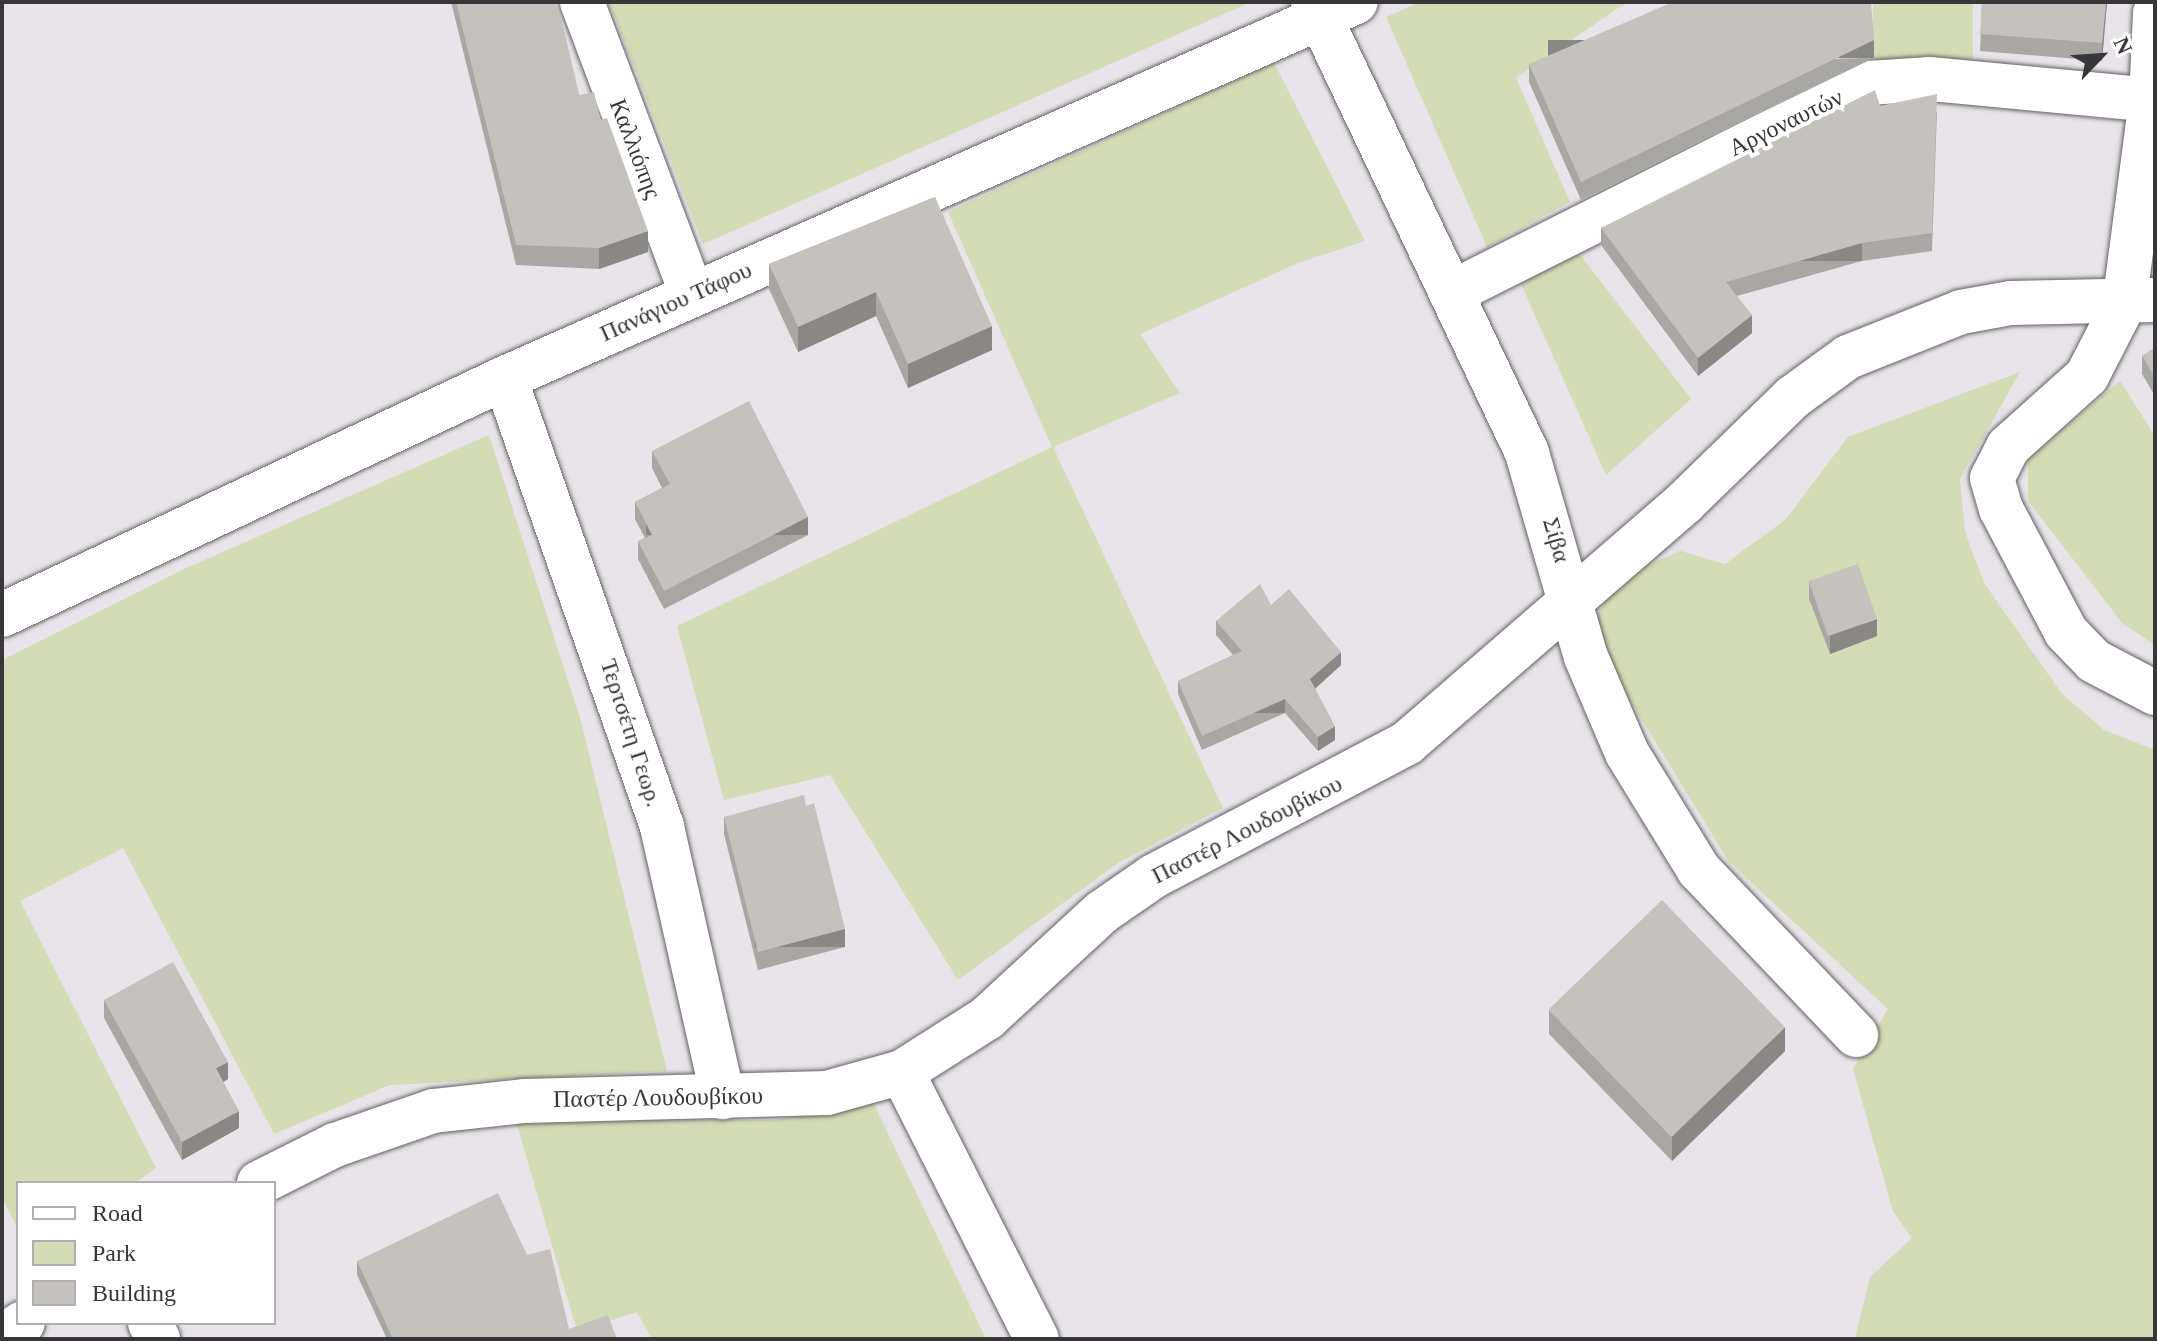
<!DOCTYPE html>
<html>
<head>
<meta charset="utf-8">
<style>
	body { margin:0 }
	#map { position:relative; width:2157px; height:1341px; overflow:hidden; background:#e8e4e9; font-family:Georgia,serif }
	div>[style] { position:absolute }
	.green>* { inset:0; background:#d3dcb4; transform-origin:0 0 }
	.roads { filter:drop-shadow(0 0 2px #646165) drop-shadow(0 0 2px #646165) }
	.minor>* { height:44px; margin:-22px; padding:0 22px; transform-origin:22px; border-radius:22px; background:#fff }
	.wall>* { inset:0; background:#a9a7a3 }
	.shaded-wall>* { inset:0; background:#8a8884; transform-origin:0 0 }
	.building>* { inset:0; background:#c5c2bd; transform-origin:0 0 }
	span { translate:-50% -50%; white-space:nowrap; text-align:center; line-height:1.15; -webkit-text-stroke:8px #fff; paint-order:stroke }
	.street-label { font-size:24px; color:#373638 }
	.frame { position:absolute; inset:0; border:4px solid #373638; pointer-events:none }
	.legend { position:absolute; left:16px; top:1181px; width:260px; height:144px; box-sizing:border-box; background:#fff; border:2px solid #afafaf; margin:0; padding:10px 14px; list-style:none; font-size:24px; color:#373638 }
	.legend li { display:flex; align-items:center; gap:16px; height:40px }
	.legend b { width:40px; border:2px solid #afafaf }
	.north { position:absolute; left:2061px; top:16px; width:80px; height:80px; -webkit-text-stroke:6px #fff; paint-order:stroke; rotate:65deg; font-size:22px; font-weight:700; line-height:32px; text-align:center; color:#373638 }
	.north::after { content:''; display:block; margin:auto; width:28px; height:36px; background:#373638; clip-path:polygon(50% 0,100% 100%,50% 72%,0 100%) }
</style>
</head>
<body>
<div id="map">
	<div class="green">
		<i style="clip-path:polygon(609px 2px,1251px 2px,703px 244px)"></i>
		<i style="clip-path:polygon(1420px 2px,1627px 2px,1516px 78px,1570px 202px,1487px 247px,1386px 17px)"></i>
		<i style="left:1873px;top:2px;width:100px;height:57px"></i>
		<i style="clip-path:polygon(1274px 63px,1365px 241px,1298px 263px,1140px 334px,1180px 393px,1053px 447px,1223px 808px,1118px 863px,958px 980px,830px 775px,724px 800px,677px 626px,1052px 447px,948px 212px)"></i>
		<i style="clip-path:polygon(1578px 252px,1691px 399px,1606px 475px,1521px 284px)"></i>
		<i style="clip-path:polygon(2020px 372px,1960px 479px,1965px 532px,1984px 583px,2062px 694px,2104px 730px,2155px 750px,2155px 1339px,1855px 1339px,1870px 1277px,1912px 1238px,1893px 1211px,1853px 1069px,1888px 1009px,1729px 862px,1617px 679px,1595px 622px,1609px 593px,1649px 564px,1681px 551px,1725px 564px,1786px 519px,1848px 437px)"></i>
		<i style="clip-path:polygon(2120px 381px,2155px 436px,2155px 645px,2123px 624px,2028px 501px,2028px 459px)"></i>
		<i style="clip-path:polygon(489px 435px,580px 718px,667px 1071px,390px 1085px,274px 1134px,123px 848px,20px 901px,156px 1168px,135px 1183px,18px 1183px,18px 1229px,2px 1198px,2px 660px,184px 569px)"></i>
		<i style="clip-path:polygon(872px 1100px,986px 1339px,652px 1339px,637px 1312px,577px 1331px,515px 1118px,776px 1120px)"></i>
	</div>
	<div class="roads">
		<div class="minor">
			<i style="left:582px;top:2px;width:312px;rotate:69.4deg"></i>
			<i style="left:1313px;top:2px;width:499px;rotate:64.6deg"></i>
			<i style="left:1527px;top:453px;width:212px;rotate:73.9deg"></i>
			<i style="left:1586px;top:657px;width:104px;rotate:66.9deg"></i>
			<i style="left:1627px;top:753px;width:137px;rotate:58.4deg"></i>
			<i style="left:1699px;top:870px;width:228px;rotate:46.4deg"></i>
			<i style="left:2155px;top:13px;width:87px;rotate:92.6deg"></i>
			<i style="left:2151px;top:100px;width:206px;rotate:97.5deg"></i>
			<i style="left:2124px;top:304px;width:81px;rotate:117.2deg"></i>
			<i style="left:2087px;top:376px;width:106px;rotate:138.1deg"></i>
			<i style="left:2008px;top:447px;width:35px;rotate:117deg"></i>
			<i style="left:1992px;top:478px;width:32px;rotate:74deg"></i>
			<i style="left:2001px;top:509px;width:139px;rotate:62.1deg"></i>
			<i style="left:2066px;top:632px;width:40px;rotate:46deg"></i>
			<i style="left:2094px;top:661px;width:69px;rotate:27.7deg"></i>
			<i style="left:1451px;top:293px;width:467px;rotate:-26.7deg"></i>
			<i style="left:1868px;top:83px;width:62px;rotate:-3.7deg"></i>
			<i style="left:1930px;top:79px;width:222px;rotate:5.4deg"></i>
			<i style="left:505px;top:378px;width:476px;rotate:70.7deg"></i>
			<i style="left:662px;top:827px;width:277px;rotate:77.3deg"></i>
			<i style="left:2px;top:615px;width:556px;rotate:-25.23deg"></i>
			<i style="left:505px;top:378px;width:930px;rotate:-23.84deg"></i>
			<i style="left:902px;top:1072px;width:299px;rotate:63.2deg"></i>
			<i style="left:259px;top:1183px;width:85px;rotate:-26.6deg"></i>
			<i style="left:335px;top:1145px;width:104px;rotate:-19.1deg"></i>
			<i style="left:433px;top:1111px;width:93px;rotate:-6.2deg"></i>
			<i style="left:525px;top:1101px;width:302px;rotate:-1.5deg"></i>
			<i style="left:827px;top:1093px;width:78px;rotate:-15.6deg"></i>
			<i style="left:902px;top:1072px;width:101px;rotate:-32.4deg"></i>
			<i style="left:987px;top:1018px;width:156px;rotate:-42.7deg"></i>
			<i style="left:1102px;top:912px;width:63px;rotate:-34.7deg"></i>
			<i style="left:1154px;top:876px;width:286px;rotate:-27.7deg"></i>
			<i style="left:1407px;top:743px;width:367px;rotate:-40.9deg"></i>
			<i style="left:1684px;top:503px;width:152px;rotate:-44.2deg"></i>
			<i style="left:1793px;top:397px;width:68px;rotate:-36deg"></i>
			<i style="left:1848px;top:357px;width:122px;rotate:-21.7deg"></i>
			<i style="left:1961px;top:312px;width:51px;rotate:-10.2deg"></i>
			<i style="left:2011px;top:303px;width:144px;rotate:-1.2deg"></i>
			<i style="left:150px;top:1323px;width:18px;rotate:63deg"></i>
			<i style="left:2px;top:1337px;width:25px;rotate:-34deg"></i>
		</div>
	</div>
	<div class="wall">
		<i style="clip-path:polygon(451px 2px,557px 2px,579px 95px,601px 120px,648px 252px,599px 269px,516px 265px)"></i>
		<i style="clip-path:polygon(1982px 2px,2107px 2px,2102px 61px,1980px 51px)"></i>
		<i style="clip-path:polygon(1874px 58px,1581px 200px,1529px 82px,1529px 64px)"></i>
		<i style="clip-path:polygon(1880px 106px,1937px 112px,1932px 251px,1862px 261px,1737px 296px,1752px 333px,1698px 376px,1601px 245px,1601px 228px)"></i>
		<i style="clip-path:polygon(935px 197px,992px 350px,908px 388px,876px 316px,798px 352px,769px 289px,769px 264px)"></i>
		<i style="clip-path:polygon(2155px 348px,2155px 396px,2142px 374px,2142px 356px)"></i>
		<i style="clip-path:polygon(652px 451px,808px 535px,664px 609px,638px 559px,638px 541px,645px 538px,635px 519px,635px 502px,662px 488px,652px 468px)"></i>
		<i style="clip-path:polygon(1809px 582px,1877px 636px,1830px 654px,1809px 599px)"></i>
		<i style="clip-path:polygon(1271px 605px,1341px 665px,1315px 689px,1335px 740px,1318px 751px,1285px 713px,1202px 750px,1178px 694px,1178px 681px,1233px 655px,1216px 635px,1216px 621px)"></i>
		<i style="clip-path:polygon(806px 806px,845px 947px,758px 970px,724px 834px,724px 817px)"></i>
		<i style="clip-path:polygon(104px 1000px,228px 1079px,223px 1082px,239px 1128px,182px 1160px,104px 1018px)"></i>
		<i style="clip-path:polygon(1549px 1010px,1785px 1051px,1672px 1161px,1549px 1034px)"></i>
		<i style="clip-path:polygon(527px 1255px,569px 1329px,617px 1339px,387px 1339px,357px 1275px,357px 1261px)"></i>
	</div>
	<div class="shaded-wall">
		<i style="clip-path:polygon(2106px 2px,2107px 2px,2102px 61px,2102px 43px)"></i>
		<i style="left:1874px;top:40px;width:18px;height:326px;rotate:90deg"></i>
		<i style="clip-path:polygon(648px 231px,648px 252px,599px 269px,599px 248px)"></i>
		<i style="left:1862px;top:243px;width:18px;height:141px;rotate:90deg"></i>
		<i style="clip-path:polygon(876px 292px,876px 316px,798px 352px,798px 327px)"></i>
		<i style="clip-path:polygon(1752px 315px,1752px 333px,1698px 376px,1698px 358px)"></i>
		<i style="clip-path:polygon(992px 326px,992px 350px,908px 388px,908px 364px)"></i>
		<i style="left:808px;top:517px;width:18px;height:162px;rotate:90deg"></i>
		<i style="clip-path:polygon(1877px 619px,1877px 636px,1830px 654px,1830px 636px)"></i>
		<i style="clip-path:polygon(1341px 652px,1341px 665px,1310px 693px,1310px 679px)"></i>
		<i style="left:1285px;top:699px;width:14px;height:91px;rotate:90deg"></i>
		<i style="clip-path:polygon(1335px 726px,1335px 740px,1318px 751px,1318px 737px)"></i>
		<i style="left:845px;top:929px;width:18px;height:90px;rotate:90deg"></i>
		<i style="clip-path:polygon(1785px 1027px,1785px 1051px,1672px 1161px,1672px 1137px)"></i>
		<i style="clip-path:polygon(228px 1062px,228px 1079px,216px 1086px,216px 1068px)"></i>
		<i style="clip-path:polygon(239px 1111px,239px 1128px,182px 1160px,182px 1142px)"></i>
	</div>
	<div class="building">
		<i style="clip-path:polygon(456px 2px,557px 2px,579px 95px,594px 92px,601px 120px,607px 118px,648px 231px,599px 248px,516px 245px)"></i>
		<i style="clip-path:polygon(1673px 2px,1871px 2px,1874px 40px,1581px 182px,1529px 64px)"></i>
		<i style="clip-path:polygon(1982px 2px,2106px 2px,2102px 43px,1980px 34px)"></i>
		<i style="clip-path:polygon(1875px 90px,1880px 106px,1937px 94px,1932px 233px,1862px 243px,1726px 282px,1752px 315px,1698px 358px,1601px 228px)"></i>
		<i style="clip-path:polygon(935px 197px,992px 326px,908px 364px,876px 292px,798px 327px,769px 264px)"></i>
		<i style="clip-path:polygon(2155px 348px,2155px 378px,2142px 356px)"></i>
		<i style="clip-path:polygon(749px 401px,808px 517px,664px 591px,638px 541px,652px 535px,635px 502px,670px 484px,652px 451px)"></i>
		<i style="left:1858px;top:564px;width:58px;height:52px;rotate:71deg"></i>
		<i style="clip-path:polygon(1260px 584px,1271px 605px,1289px 589px,1341px 652px,1310px 679px,1335px 726px,1318px 737px,1285px 699px,1202px 736px,1178px 681px,1242px 651px,1216px 621px)"></i>
		<i style="clip-path:polygon(804px 795px,806px 806px,814px 803px,845px 929px,758px 952px,724px 817px)"></i>
		<i style="left:1662px;top:900px;width:177px;height:158px;rotate:46deg"></i>
		<i style="clip-path:polygon(173px 962px,228px 1062px,216px 1068px,239px 1111px,182px 1142px,104px 1000px)"></i>
		<i style="clip-path:polygon(498px 1193px,527px 1255px,550px 1249px,569px 1329px,608px 1315px,617px 1339px,393px 1339px,357px 1261px)"></i>
	</div>
	<div class="street-label">
		<span style="left:1786px;top:123px;rotate:-26deg">Αργοναυτών</span>
		<span style="left:635px;top:149px;rotate:69deg">Καλλιόπης</span>
		<span style="left:676px;top:302px;rotate:-24deg">Πανάγιου Τάφου</span>
		<span style="left:1556px;top:540px;rotate:74deg">Σίβα</span>
		<span style="left:631px;top:733px;rotate:72deg">Τερτσέτη Γεωρ.</span>
		<span style="left:1247px;top:830px;rotate:-27deg">Παστέρ Λουδουβίκου</span>
		<span style="left:658px;top:1098px;rotate:-1deg">Παστέρ Λουδουβίκου</span>
	</div>
	<div class="frame"></div>
	<ul class="legend">
	<li><b style="height:10px;background:#fff"></b>Road</li>
	<li><b style="height:22px;background:#d3dcb4"></b>Park</li>
	<li><b style="height:22px;background:#c5c2bd"></b>Building</li>
	</ul>
	<div class="north">N</div>
</div>
</body>
</html>
